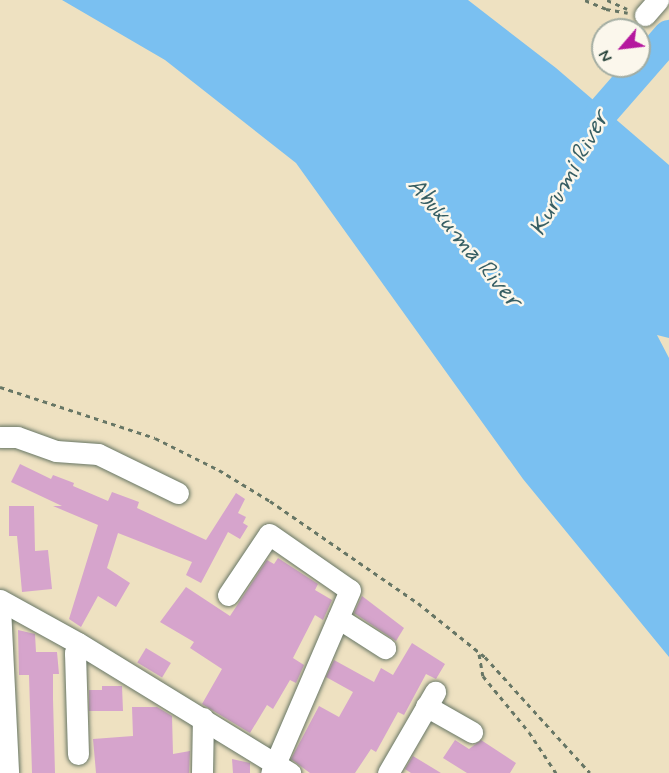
<!DOCTYPE html>
<html>
<head>
<meta charset="utf-8">
<style>
	body { margin:0 }
	#map { position:relative; width:669px; height:773px; overflow:hidden; background:#eee1c1; font-family:Mynerve,sans-serif }
	div>[style] { position:absolute }
	.water>* { inset:0; background:#7ac0f1 }
	.river>* { height:32px; margin:-16px; padding:0 16px; transform-origin:16px; border-radius:16px; background:#7ac0f1 }
	.building>* { inset:0; background:#d6a4cc; transform-origin:0 0 }
	.path>* { height:3px; margin-top:-1.5px; transform-origin:0; background:repeating-linear-gradient(90deg,#677665 0 4.5px,transparent 0 9px) }
	.roads { filter:drop-shadow(0 0 2px #677665) drop-shadow(0 0 2px #677665) }
	.street>* { height:21px; margin:-10.5px; padding:0 10.5px; transform-origin:10.5px; border-radius:10.5px; background:#fff }
	span { translate:-50% -50%; white-space:nowrap; text-align:center; line-height:1.15; -webkit-text-stroke:5px #fbf7ec; paint-order:stroke }
	.water-label { font-size:24px; color:#365e63; font-style:italic }
	.north { position:absolute; left:591px; top:18px; width:60px; height:60px; box-sizing:border-box; background:#fbf7ec; border:2px solid #a3ada2; border-radius:50%; rotate:242deg; font-size:16px; font-weight:700; line-height:24px; text-align:center; color:#1f3d34 }
	.north::after { content:''; display:block; margin:auto; width:21px; height:27px; background:#b5179e; clip-path:polygon(50% 0,100% 100%,50% 72%,0 100%) }
</style>
</head>
<body>
<div id="map">
	<div class="water">
		<i style="clip-path:polygon(62px 0,468px 0,556px 68px,669px 165px,669px 338px,657px 335px,669px 358px,669px 657px,523px 479px,296px 163px,165px 60px)"></i>
	</div>
	<div class="river">
		<i style="left:583px;top:146px;width:35px;rotate:-61deg"></i>
		<i style="left:600px;top:115px;width:105px;rotate:-48.9deg"></i>
	</div>
	<div class="building">
		<i style="clip-path:polygon(20px 464px,51px 479px,53px 475px,74px 483px,73px 486px,108px 501px,112px 492px,139px 502px,137px 508px,206px 540px,236px 493px,245px 499px,238px 513px,246px 517px,243px 523px,248px 526px,240px 539px,228px 532px,201px 583px,186px 575px,192px 562px,118px 533px,107px 568px,130px 583px,116px 607px,98px 596px,81px 627px,69px 619px,98px 525px,53px 506px,62px 506px,11px 482px)"></i>
		<i style="clip-path:polygon(9px 506px,34px 506px,35px 551px,48px 550px,52px 589px,22px 592px,17px 536px,9px 536px)"></i>
		<i style="clip-path:polygon(278px 558px,318px 584px,315px 590px,332px 600px,323px 620px,315px 615px,293px 658px,304px 665px,296px 683px,290px 680px,273px 709px,267px 705px,250px 733px,202px 704px,222px 669px,190px 648px,194px 642px,160px 622px,186px 587px,230px 616px,267px 560px,274px 564px)"></i>
		<i style="clip-path:polygon(362px 596px,404px 628px,396px 641px,354px 613px)"></i>
		<i style="clip-path:polygon(18px 630px,35px 634px,36px 652px,57px 652px,59px 674px,53px 674px,53px 699px,55px 773px,32px 773px,29px 675px,19px 675px)"></i>
		<i style="clip-path:polygon(412px 643px,445px 664px,436px 679px,426px 674px,404px 715px,398px 712px,376px 752px,371px 749px,355px 773px,310px 773px,291px 759px,319px 706px,339px 717px,353px 692px,326px 677px,334px 660px,374px 682px,381px 668px,393px 675px)"></i>
		<i style="left:146px;top:648px;width:29px;height:17px;rotate:31deg"></i>
		<i style="clip-path:polygon(102px 686px,122px 686px,123px 711px,89px 711px,89px 690px,102px 690px)"></i>
		<i style="clip-path:polygon(132px 707px,157px 707px,172px 716px,173px 754px,190px 751px,189px 773px,96px 773px,93px 739px,133px 736px)"></i>
		<i style="clip-path:polygon(455px 740px,469px 749px,481px 740px,516px 763px,510px 773px,467px 773px,443px 758px)"></i>
		<i style="clip-path:polygon(413px 756px,441px 773px,411px 773px,405px 769px)"></i>
		<i style="clip-path:polygon(232px 759px,250px 763px,250px 773px,233px 773px)"></i>
	</div>
	<div class="path">
		<i style="left:585px;top:0;width:23px;rotate:23deg"></i>
		<i style="left:606px;top:9px;width:22px;rotate:10deg"></i>
		<i style="left:607px;top:0;width:22px;rotate:24deg"></i>
		<i style="left:0;top:387px;width:163px;rotate:18.2deg"></i>
		<i style="left:155px;top:438px;width:72px;rotate:26.6deg"></i>
		<i style="left:219px;top:470px;width:60px;rotate:31.3deg"></i>
		<i style="left:270px;top:501px;width:180px;rotate:34.6deg"></i>
		<i style="left:418px;top:603px;width:86px;rotate:38.9deg"></i>
		<i style="left:485px;top:657px;width:156px;rotate:47.8deg"></i>
		<i style="left:479px;top:654px;width:22px;rotate:80deg"></i>
		<i style="left:483px;top:676px;width:72px;rotate:50.6deg"></i>
		<i style="left:529px;top:732px;width:49px;rotate:56.6deg"></i>
	</div>
	<div class="roads">
		<div class="street">
			<i style="left:645px;top:15px;width:20px;rotate:-49deg"></i>
			<i style="left:0;top:437px;width:17px"></i>
			<i style="left:17px;top:437px;width:41px;rotate:19.7deg"></i>
			<i style="left:56px;top:451px;width:42px;rotate:4.1deg"></i>
			<i style="left:98px;top:454px;width:89px;rotate:26deg"></i>
			<i style="left:228px;top:595px;width:73px;rotate:-56.1deg"></i>
			<i style="left:269px;top:534px;width:98px;rotate:34.7deg"></i>
			<i style="left:350px;top:590px;width:199px;rotate:113.3deg"></i>
			<i style="left:0;top:600px;width:89px;rotate:28.9deg"></i>
			<i style="left:78px;top:643px;width:249px;rotate:31.5deg"></i>
			<i style="left:0;top:607px;width:166px;rotate:87.2deg"></i>
			<i style="left:338px;top:618px;width:56px;rotate:32.6deg"></i>
			<i style="left:426px;top:706px;width:53px;rotate:29.5deg"></i>
			<i style="left:78px;top:754px;width:101px;rotate:-91.7deg"></i>
			<i style="left:75px;top:653px;width:10px;rotate:-73deg"></i>
			<i style="left:202px;top:773px;width:55px;rotate:-89deg"></i>
			<i style="left:388px;top:773px;width:94px;rotate:-59.9deg"></i>
		</div>
	</div>
	<div class="water-label">
		<span style="left:570px;top:174px;rotate:-61deg">Kurumi River</span>
		<span style="left:464px;top:243px;rotate:50deg">Abukuma River</span>
	</div>
	<div class="north">N</div>
</div>
</body>
</html>
